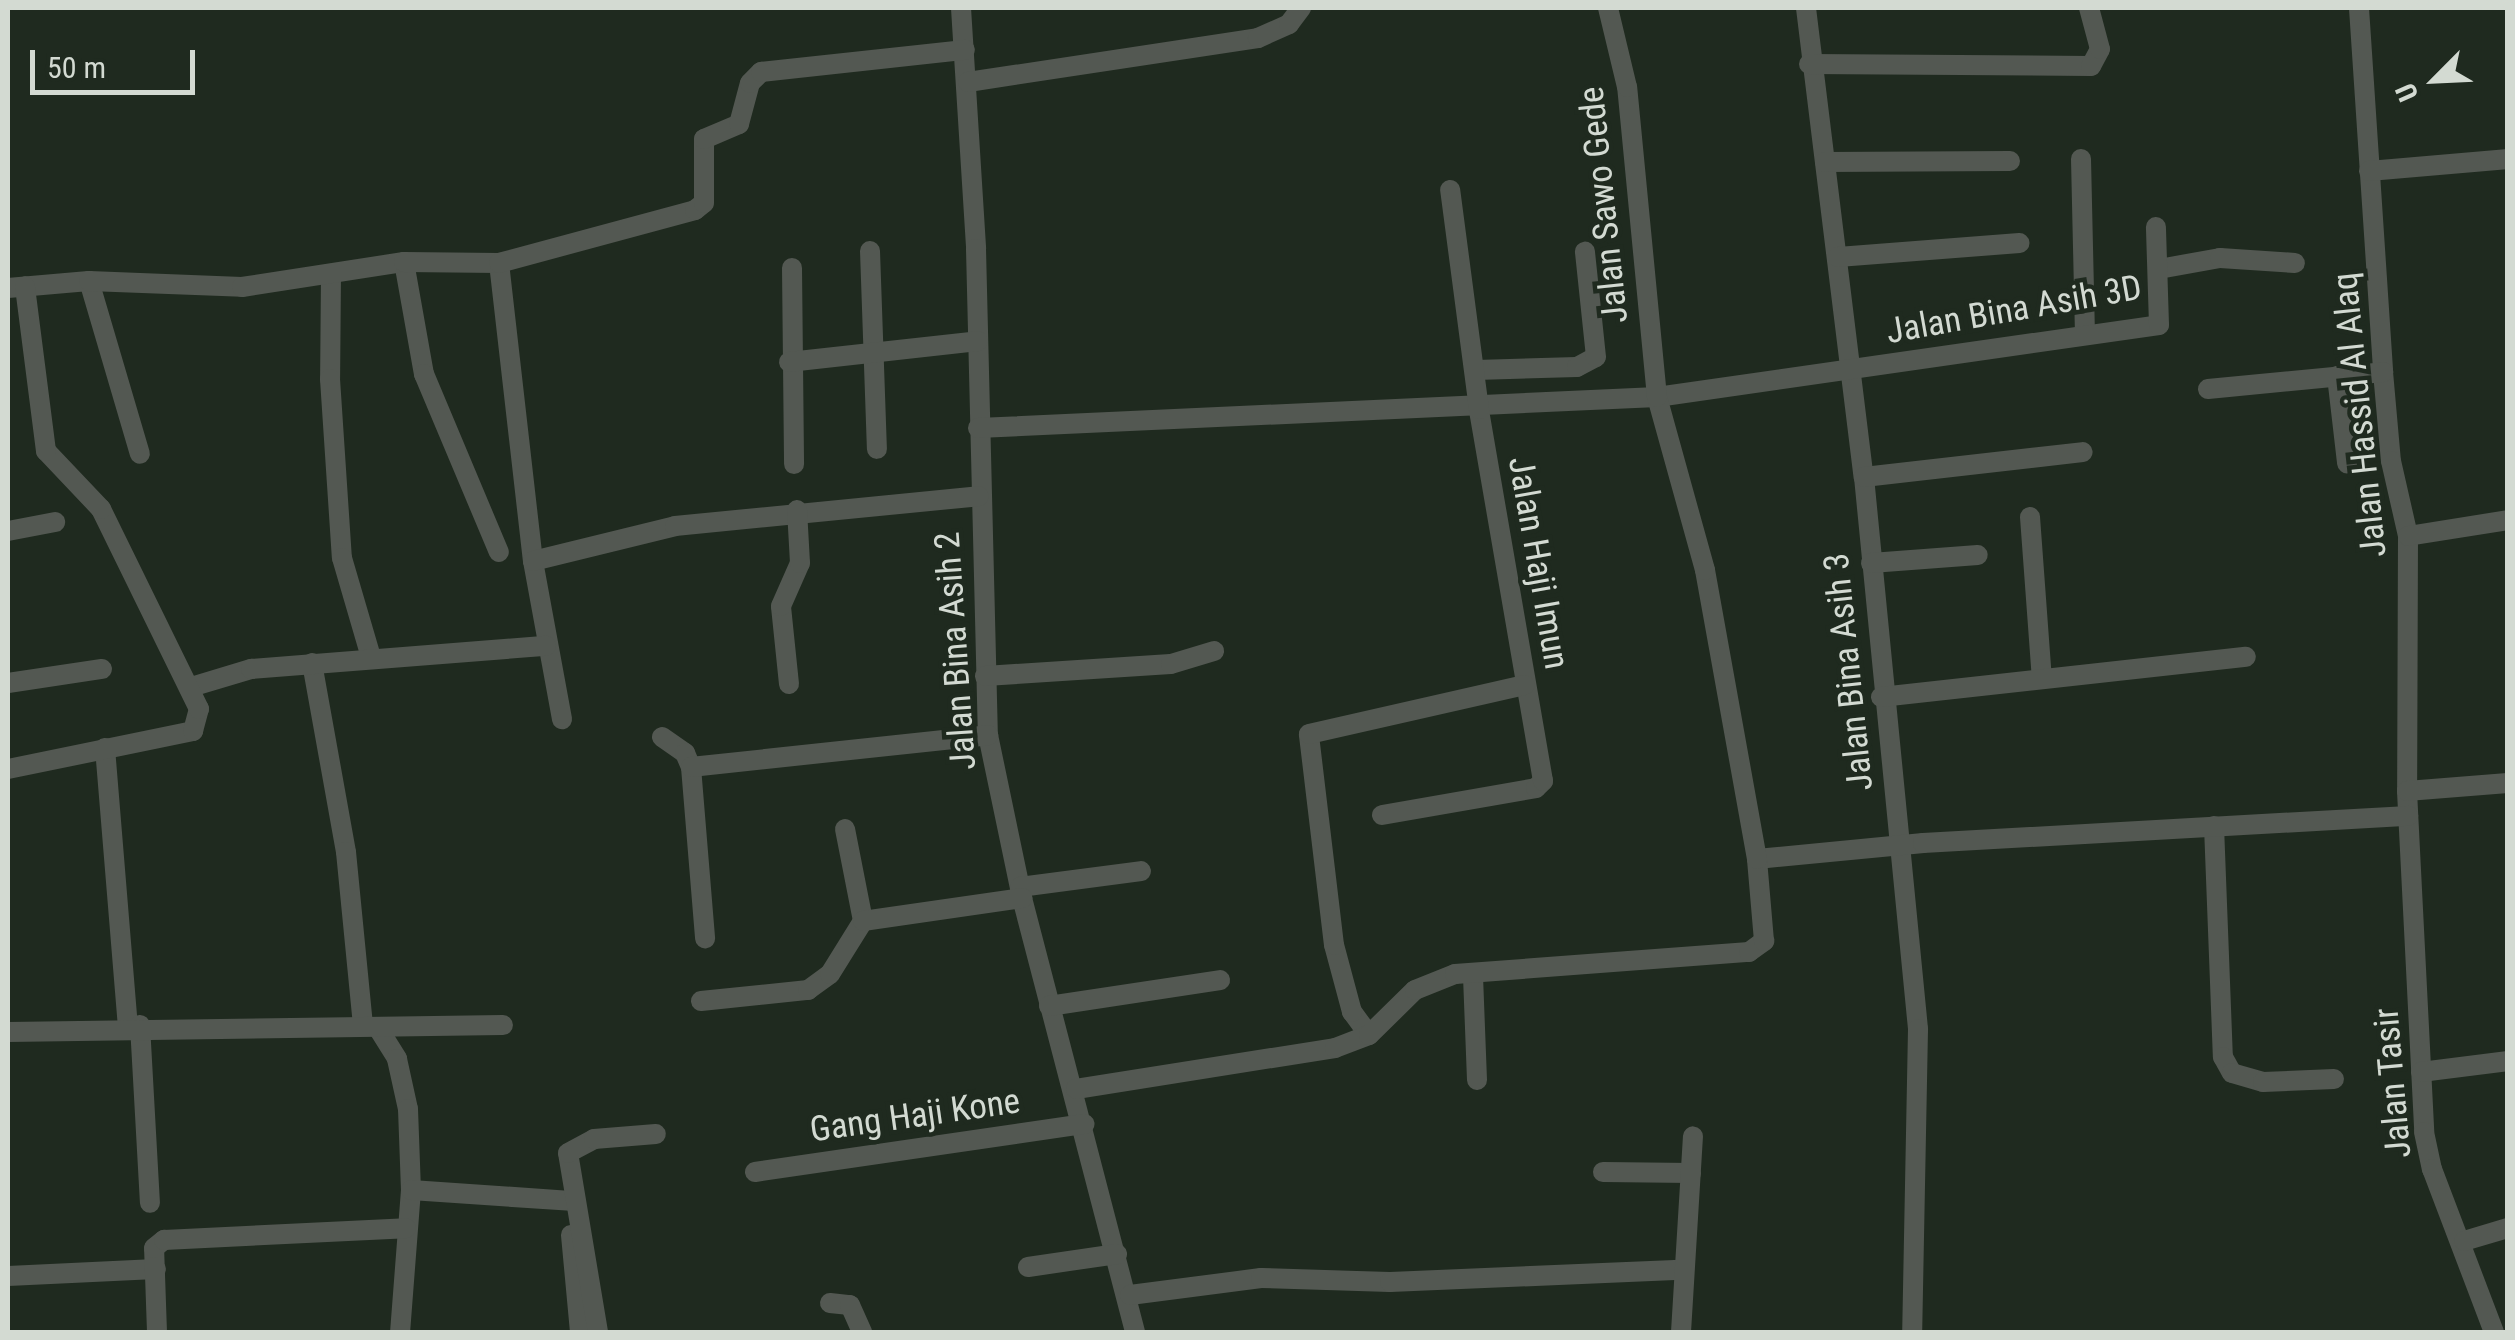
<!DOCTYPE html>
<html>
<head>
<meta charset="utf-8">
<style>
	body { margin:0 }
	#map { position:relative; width:2515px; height:1340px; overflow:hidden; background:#1f2a1f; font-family:"Roboto Condensed",sans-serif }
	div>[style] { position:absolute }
	.street>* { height:20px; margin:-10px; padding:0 10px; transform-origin:10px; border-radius:10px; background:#535852 }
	span { translate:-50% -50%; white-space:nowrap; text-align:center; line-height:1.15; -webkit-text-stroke:9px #1f2a1f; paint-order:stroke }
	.street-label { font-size:35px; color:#d3dad2 }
	.frame { position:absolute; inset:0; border:10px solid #d3dad2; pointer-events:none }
	.north { position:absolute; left:2385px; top:30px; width:100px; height:100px; -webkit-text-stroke:8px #1f2a1f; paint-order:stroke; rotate:246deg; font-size:28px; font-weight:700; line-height:40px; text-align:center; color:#d3dad2 }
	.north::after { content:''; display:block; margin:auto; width:35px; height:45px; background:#d3dad2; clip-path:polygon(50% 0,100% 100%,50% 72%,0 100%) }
	.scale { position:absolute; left:30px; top:50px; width:165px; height:45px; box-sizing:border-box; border:5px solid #d3dad2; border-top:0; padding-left:12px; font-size:30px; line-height:35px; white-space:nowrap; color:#d3dad2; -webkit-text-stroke:8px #1f2a1f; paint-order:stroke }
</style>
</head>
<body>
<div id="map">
	<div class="street">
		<i style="left:961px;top:8px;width:241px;rotate:86.4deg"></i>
		<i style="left:976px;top:249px;width:486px;rotate:88.6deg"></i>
		<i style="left:988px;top:735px;width:167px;rotate:78.2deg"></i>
		<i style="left:1022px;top:898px;width:448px;rotate:75.4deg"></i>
		<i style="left:1806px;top:8px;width:473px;rotate:83deg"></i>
		<i style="left:1864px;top:477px;width:555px;rotate:84.41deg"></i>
		<i style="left:1918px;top:1029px;width:303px;rotate:91.1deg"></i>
		<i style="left:2359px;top:8px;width:365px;rotate:86.2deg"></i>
		<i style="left:2383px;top:372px;width:89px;rotate:84.9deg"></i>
		<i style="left:2391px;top:461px;width:77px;rotate:77.2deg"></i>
		<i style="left:2408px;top:536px;width:255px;rotate:90.2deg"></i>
		<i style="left:2407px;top:791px;width:341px;rotate:87.1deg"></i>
		<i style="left:2424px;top:1132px;width:38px;rotate:78deg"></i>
		<i style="left:2432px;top:1169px;width:174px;rotate:69.2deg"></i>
		<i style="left:1809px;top:64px;width:282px;rotate:0.4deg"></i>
		<i style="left:2091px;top:66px;width:19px;rotate:-62deg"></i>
		<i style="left:2100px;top:49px;width:42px;rotate:-105deg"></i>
		<i style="left:968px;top:82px;width:293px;rotate:-8.6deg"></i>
		<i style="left:1258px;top:38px;width:34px;rotate:-24deg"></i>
		<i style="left:1289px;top:24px;width:20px;rotate:-53deg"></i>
		<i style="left:2081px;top:159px;width:172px;rotate:88.7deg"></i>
		<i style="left:1825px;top:162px;width:185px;rotate:-0.3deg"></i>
		<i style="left:2369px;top:171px;width:140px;rotate:-4.9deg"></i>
		<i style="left:870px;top:251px;width:198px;rotate:88deg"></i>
		<i style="left:1838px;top:257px;width:182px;rotate:-4.4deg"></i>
		<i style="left:404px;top:262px;width:114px;rotate:79.9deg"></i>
		<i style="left:424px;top:374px;width:193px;rotate:67.2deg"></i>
		<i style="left:499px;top:263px;width:300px;rotate:83.5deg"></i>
		<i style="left:533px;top:561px;width:161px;rotate:79.6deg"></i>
		<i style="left:792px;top:268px;width:196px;rotate:89.4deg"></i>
		<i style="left:2159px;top:269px;width:62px;rotate:-10.2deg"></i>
		<i style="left:2220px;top:258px;width:75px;rotate:3.8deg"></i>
		<i style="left:331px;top:274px;width:105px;rotate:90.5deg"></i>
		<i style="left:330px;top:379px;width:179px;rotate:86.2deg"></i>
		<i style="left:342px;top:558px;width:103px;rotate:73.7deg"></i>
		<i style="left:89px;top:281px;width:180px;rotate:73.6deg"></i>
		<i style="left:8px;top:288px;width:81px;rotate:-4.9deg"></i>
		<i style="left:89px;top:281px;width:153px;rotate:2.2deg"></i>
		<i style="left:242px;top:287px;width:164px;rotate:-8.8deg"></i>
		<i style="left:404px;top:262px;width:95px;rotate:0.6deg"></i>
		<i style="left:499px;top:263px;width:203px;rotate:-15.1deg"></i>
		<i style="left:695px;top:210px;width:11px;rotate:-38deg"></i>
		<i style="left:704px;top:203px;width:64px;rotate:-90deg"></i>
		<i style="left:704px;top:139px;width:38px;rotate:-23deg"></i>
		<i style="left:739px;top:124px;width:42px;rotate:-75deg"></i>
		<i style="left:750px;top:83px;width:16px;rotate:-45deg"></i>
		<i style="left:761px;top:72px;width:205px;rotate:-6.2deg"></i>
		<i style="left:789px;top:362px;width:190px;rotate:-6.3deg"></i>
		<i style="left:1476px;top:370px;width:101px;rotate:-1.7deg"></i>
		<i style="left:1577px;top:367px;width:21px;rotate:-28deg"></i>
		<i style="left:1596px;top:357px;width:106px;rotate:-96deg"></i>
		<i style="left:2337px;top:376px;width:88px;rotate:83.4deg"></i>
		<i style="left:2208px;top:389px;width:176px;rotate:-5.5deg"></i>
		<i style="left:978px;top:428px;width:680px;rotate:-2.61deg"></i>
		<i style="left:1657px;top:397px;width:507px;rotate:-8.16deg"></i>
		<i style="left:2159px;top:325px;width:98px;rotate:-91.8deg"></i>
		<i style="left:1864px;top:477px;width:220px;rotate:-6.5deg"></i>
		<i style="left:2030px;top:517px;width:162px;rotate:85.8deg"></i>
		<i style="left:8px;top:531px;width:48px;rotate:-10.8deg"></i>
		<i style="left:2408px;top:536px;width:101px;rotate:-9.1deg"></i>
		<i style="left:533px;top:561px;width:146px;rotate:-13.8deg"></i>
		<i style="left:675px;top:526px;width:305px;rotate:-5.6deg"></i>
		<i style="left:1871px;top:563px;width:107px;rotate:-4.3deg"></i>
		<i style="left:312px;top:663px;width:192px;rotate:79.8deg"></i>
		<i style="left:346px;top:852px;width:174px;rotate:84.4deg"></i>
		<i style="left:985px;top:676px;width:186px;rotate:-3.7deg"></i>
		<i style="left:1171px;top:664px;width:45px;rotate:-16.8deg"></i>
		<i style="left:8px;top:683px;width:95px;rotate:-8.5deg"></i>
		<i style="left:789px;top:684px;width:78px;rotate:-95.9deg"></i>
		<i style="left:781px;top:606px;width:47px;rotate:-66.2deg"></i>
		<i style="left:800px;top:563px;width:53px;rotate:-93.2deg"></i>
		<i style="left:191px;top:687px;width:63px;rotate:-16.7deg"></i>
		<i style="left:251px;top:669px;width:296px;rotate:-4.5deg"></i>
		<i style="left:1881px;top:697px;width:367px;rotate:-6.3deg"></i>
		<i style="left:662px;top:737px;width:28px;rotate:35deg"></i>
		<i style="left:685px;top:753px;width:15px;rotate:67deg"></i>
		<i style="left:691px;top:767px;width:172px;rotate:85.3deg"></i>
		<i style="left:105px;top:748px;width:279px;rotate:85.3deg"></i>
		<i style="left:691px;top:767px;width:299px;rotate:-6.1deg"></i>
		<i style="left:8px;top:769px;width:189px;rotate:-11.6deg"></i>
		<i style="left:193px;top:731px;width:23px;rotate:-75deg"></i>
		<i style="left:199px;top:709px;width:223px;rotate:-116.1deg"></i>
		<i style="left:101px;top:509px;width:80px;rotate:-133.5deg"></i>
		<i style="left:46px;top:451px;width:166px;rotate:-97.3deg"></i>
		<i style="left:2407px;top:791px;width:101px;rotate:-4.5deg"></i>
		<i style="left:1382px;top:815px;width:156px;rotate:-9.9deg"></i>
		<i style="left:1536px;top:788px;width:10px;rotate:-45deg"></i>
		<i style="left:1543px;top:781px;width:377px;rotate:-99.8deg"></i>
		<i style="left:1479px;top:409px;width:221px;rotate:-97.5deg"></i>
		<i style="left:2214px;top:826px;width:231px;rotate:87.8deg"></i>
		<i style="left:2223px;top:1057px;width:18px;rotate:61deg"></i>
		<i style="left:2232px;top:1073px;width:32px;rotate:16deg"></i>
		<i style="left:2263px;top:1082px;width:71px;rotate:-2.4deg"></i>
		<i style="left:845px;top:829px;width:94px;rotate:78.9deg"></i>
		<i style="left:1757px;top:859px;width:167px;rotate:-5.5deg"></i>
		<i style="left:1923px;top:843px;width:486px;rotate:-3.2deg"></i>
		<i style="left:1020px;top:887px;width:122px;rotate:-7.5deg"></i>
		<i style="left:1473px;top:976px;width:104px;rotate:87.8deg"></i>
		<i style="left:701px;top:1001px;width:108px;rotate:-5.9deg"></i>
		<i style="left:808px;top:990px;width:27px;rotate:-36deg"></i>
		<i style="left:830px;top:974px;width:62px;rotate:-58.1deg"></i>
		<i style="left:863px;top:921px;width:161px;rotate:-8.2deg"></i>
		<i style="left:1049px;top:1006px;width:173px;rotate:-8.6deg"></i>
		<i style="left:140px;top:1025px;width:178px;rotate:86.8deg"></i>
		<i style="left:378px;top:1028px;width:36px;rotate:58deg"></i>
		<i style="left:397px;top:1059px;width:51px;rotate:77.6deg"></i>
		<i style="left:408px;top:1109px;width:81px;rotate:87.9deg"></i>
		<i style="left:411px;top:1190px;width:142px;rotate:94.4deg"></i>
		<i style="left:8px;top:1032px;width:495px;rotate:-0.8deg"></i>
		<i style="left:1369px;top:1035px;width:29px;rotate:-126deg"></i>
		<i style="left:1352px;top:1012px;width:69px;rotate:-105deg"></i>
		<i style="left:1334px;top:945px;width:212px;rotate:-96.8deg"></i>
		<i style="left:1309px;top:734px;width:221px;rotate:-12.8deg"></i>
		<i style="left:2421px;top:1072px;width:88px;rotate:-7.2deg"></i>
		<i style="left:1076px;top:1089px;width:262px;rotate:-9deg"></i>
		<i style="left:1335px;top:1048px;width:36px;rotate:-21deg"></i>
		<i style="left:1369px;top:1035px;width:64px;rotate:-44.4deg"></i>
		<i style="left:1415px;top:990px;width:43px;rotate:-21.8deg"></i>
		<i style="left:1455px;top:974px;width:295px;rotate:-4.3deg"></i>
		<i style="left:1749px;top:952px;width:19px;rotate:-36deg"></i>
		<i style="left:1764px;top:941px;width:82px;rotate:-94.9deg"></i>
		<i style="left:1757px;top:859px;width:294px;rotate:-100.2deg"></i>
		<i style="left:1705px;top:570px;width:180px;rotate:-105.5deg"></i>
		<i style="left:1657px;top:397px;width:311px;rotate:-95.5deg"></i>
		<i style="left:1627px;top:87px;width:81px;rotate:-103.5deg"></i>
		<i style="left:755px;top:1172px;width:333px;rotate:-8.3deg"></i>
		<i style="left:1603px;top:1172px;width:88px;rotate:0.7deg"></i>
		<i style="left:411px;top:1190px;width:160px;rotate:3.9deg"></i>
		<i style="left:571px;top:1235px;width:97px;rotate:84.7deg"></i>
		<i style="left:2464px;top:1241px;width:46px;rotate:-16.5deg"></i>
		<i style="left:1028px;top:1267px;width:90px;rotate:-8.3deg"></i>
		<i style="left:8px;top:1276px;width:148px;rotate:-2.7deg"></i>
		<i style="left:1130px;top:1295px;width:132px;rotate:-7.4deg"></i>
		<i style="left:1261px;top:1278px;width:129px;rotate:1.8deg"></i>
		<i style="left:1390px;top:1282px;width:291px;rotate:-2.4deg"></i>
		<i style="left:830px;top:1303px;width:20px;rotate:6deg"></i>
		<i style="left:850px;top:1305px;width:30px;rotate:66deg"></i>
		<i style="left:157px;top:1332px;width:84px;rotate:-92deg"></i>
		<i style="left:154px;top:1248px;width:13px;rotate:-39deg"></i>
		<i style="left:164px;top:1240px;width:242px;rotate:-2.8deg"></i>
		<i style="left:598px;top:1332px;width:181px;rotate:-99.5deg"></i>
		<i style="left:568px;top:1153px;width:30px;rotate:-28deg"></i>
		<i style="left:594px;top:1139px;width:62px;rotate:-4.6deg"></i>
		<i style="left:1681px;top:1332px;width:196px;rotate:-86.5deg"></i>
	</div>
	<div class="street-label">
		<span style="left:1604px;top:205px;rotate:-96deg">Jalan Sawo Gede</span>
		<span style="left:2014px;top:310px;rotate:-10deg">Jalan Bina Asih 3D</span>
		<span style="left:2360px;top:415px;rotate:-96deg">Jalan Hassid Al Alaq</span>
		<span style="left:1538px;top:563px;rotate:80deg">Jalan Haji Imun</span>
		<span style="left:956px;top:651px;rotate:-94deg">Jalan Bina Asih 2</span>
		<span style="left:1849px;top:672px;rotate:-96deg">Jalan Bina Asih 3</span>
		<span style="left:2393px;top:1083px;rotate:-95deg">Jalan Tasir</span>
		<span style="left:915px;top:1116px;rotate:-8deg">Gang Haji Kone</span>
	</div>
	<div class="frame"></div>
	<div class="north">U</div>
	<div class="scale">50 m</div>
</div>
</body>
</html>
